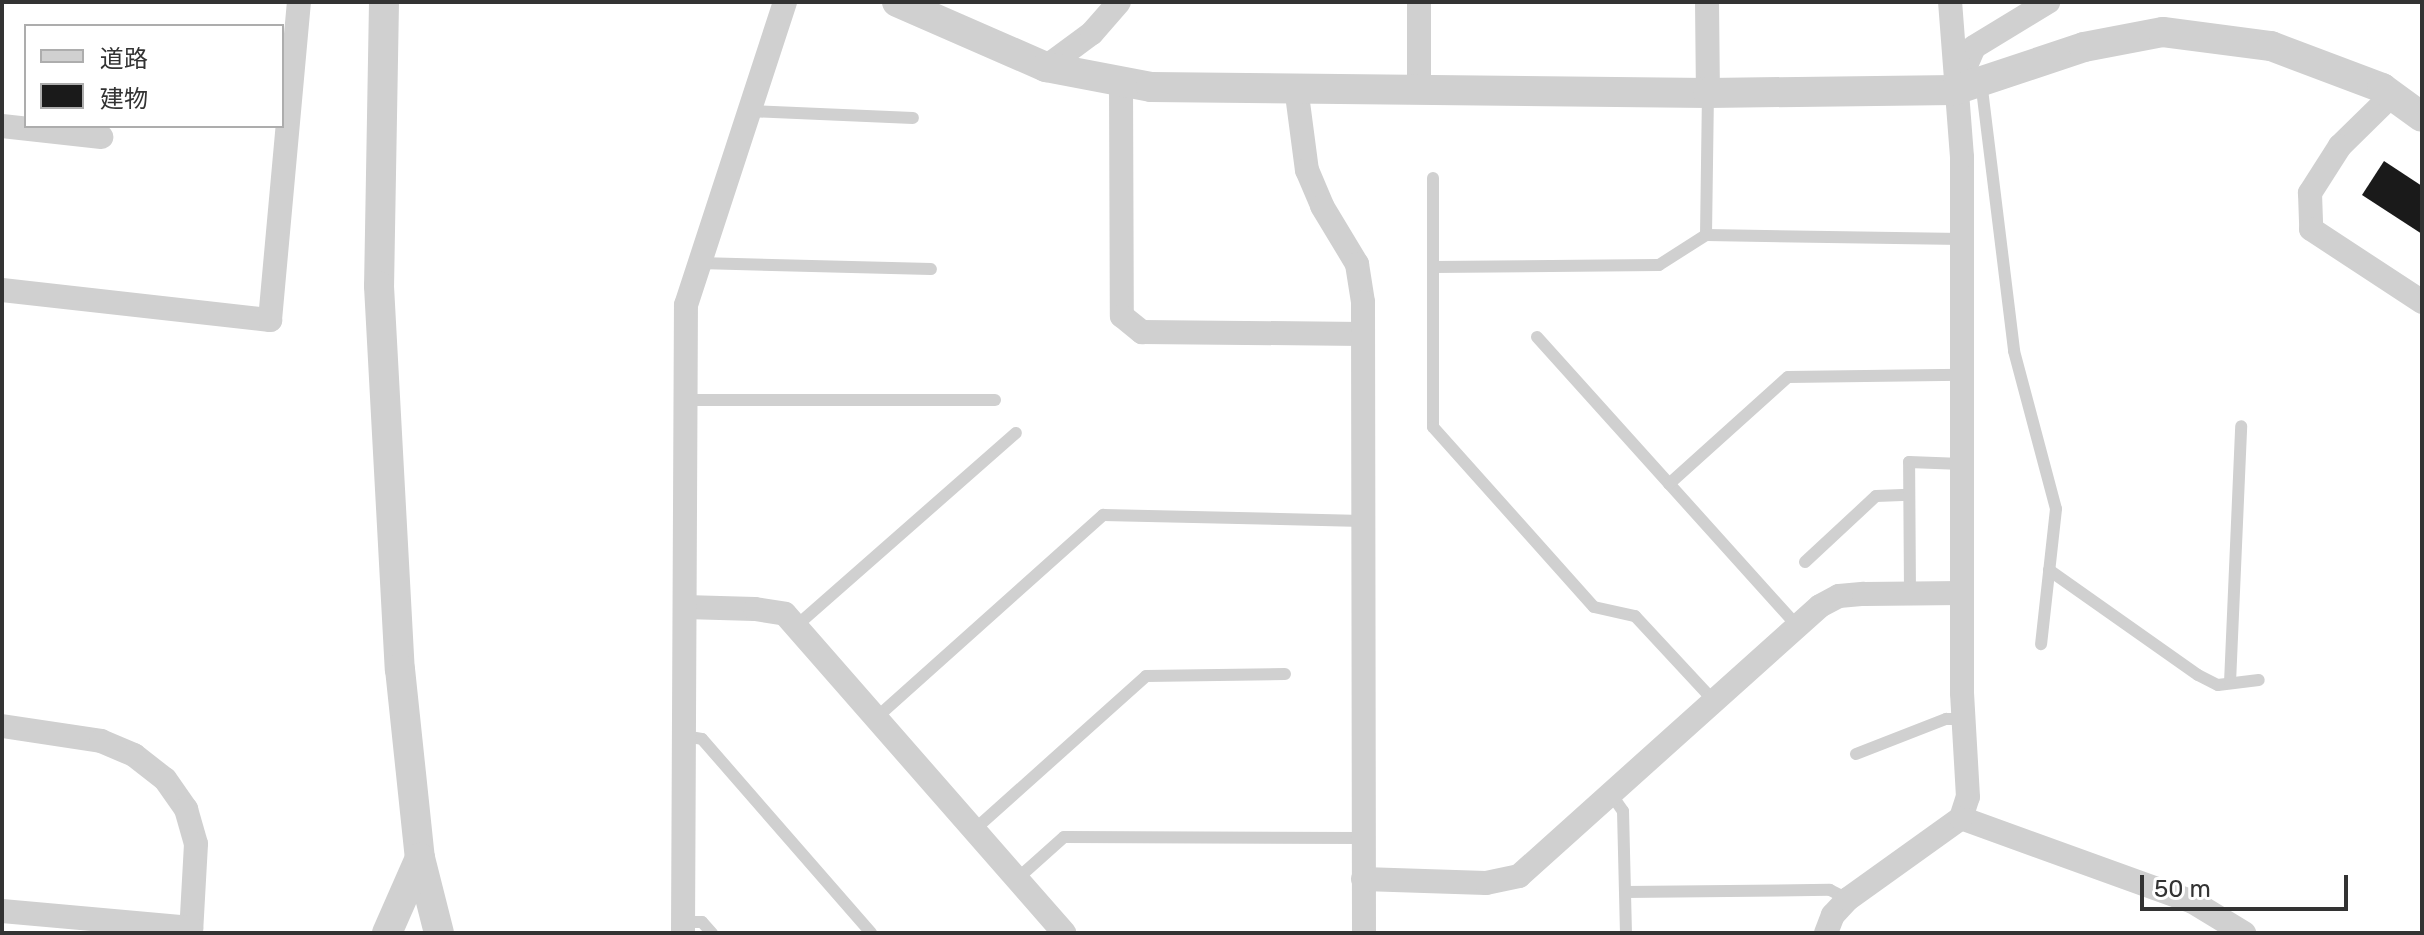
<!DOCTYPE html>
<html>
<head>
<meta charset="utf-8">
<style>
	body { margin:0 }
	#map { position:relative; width:2424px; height:935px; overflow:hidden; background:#fff; font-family:Rubik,"Noto Sans JP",sans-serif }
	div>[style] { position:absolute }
	.building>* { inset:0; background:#1a1a1a }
	.service>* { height:12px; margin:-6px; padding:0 6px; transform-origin:6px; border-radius:6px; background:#d0d0d0 }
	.minor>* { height:24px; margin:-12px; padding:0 12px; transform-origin:12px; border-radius:12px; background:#d0d0d0 }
	.tertiary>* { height:30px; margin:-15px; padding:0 15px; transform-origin:15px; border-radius:15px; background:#d0d0d0 }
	span { translate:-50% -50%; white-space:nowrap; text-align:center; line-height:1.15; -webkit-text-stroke:8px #fff; paint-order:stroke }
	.frame { position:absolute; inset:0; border:4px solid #333; pointer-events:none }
	.legend { position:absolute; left:24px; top:24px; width:260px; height:104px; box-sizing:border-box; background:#fff; border:2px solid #adadad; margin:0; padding:10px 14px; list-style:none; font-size:24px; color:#333 }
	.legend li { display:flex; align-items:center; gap:16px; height:40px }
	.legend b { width:40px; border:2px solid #adadad }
	.scale { position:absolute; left:2140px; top:875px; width:208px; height:36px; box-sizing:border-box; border:4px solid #333; border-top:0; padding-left:10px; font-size:24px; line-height:28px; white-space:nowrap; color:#333; -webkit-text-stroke:6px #fff; paint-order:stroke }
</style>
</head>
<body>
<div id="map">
	<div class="building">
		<i style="clip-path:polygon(2384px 161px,2422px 186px,2422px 234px,2362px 195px)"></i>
	</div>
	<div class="service">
		<i style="left:1981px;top:81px;width:272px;rotate:83deg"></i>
		<i style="left:2014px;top:351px;width:163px;rotate:75.1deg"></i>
		<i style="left:2056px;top:509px;width:136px;rotate:96.3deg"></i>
		<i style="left:748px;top:111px;width:165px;rotate:2.4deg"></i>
		<i style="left:1433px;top:178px;width:249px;rotate:90deg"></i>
		<i style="left:1433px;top:427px;width:241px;rotate:48.2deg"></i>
		<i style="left:1594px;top:607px;width:42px;rotate:12.4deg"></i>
		<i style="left:1635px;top:616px;width:116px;rotate:47.1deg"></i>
		<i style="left:1706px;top:235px;width:141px;rotate:-89.2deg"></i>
		<i style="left:699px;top:263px;width:232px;rotate:1.5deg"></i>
		<i style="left:1433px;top:267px;width:226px;rotate:-0.5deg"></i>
		<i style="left:1659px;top:265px;width:56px;rotate:-32.6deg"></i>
		<i style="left:1706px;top:235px;width:256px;rotate:0.9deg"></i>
		<i style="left:1537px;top:337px;width:389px;rotate:48deg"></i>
		<i style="left:686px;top:400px;width:309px"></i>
		<i style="left:1669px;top:484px;width:160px;rotate:-42deg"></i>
		<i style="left:1788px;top:377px;width:174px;rotate:-0.7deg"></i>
		<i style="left:1805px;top:562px;width:97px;rotate:-42.9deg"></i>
		<i style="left:1876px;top:496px;width:33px;rotate:-2deg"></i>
		<i style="left:2049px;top:570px;width:182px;rotate:35.2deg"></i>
		<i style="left:2198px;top:675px;width:22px;rotate:27deg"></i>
		<i style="left:2218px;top:685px;width:41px;rotate:-7deg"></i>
		<i style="left:1910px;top:593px;width:131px;rotate:-90.4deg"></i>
		<i style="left:1909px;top:462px;width:53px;rotate:2.2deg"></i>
		<i style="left:795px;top:627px;width:294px;rotate:-41.3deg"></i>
		<i style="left:2230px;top:683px;width:257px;rotate:-87.5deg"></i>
		<i style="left:876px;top:718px;width:305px;rotate:-41.8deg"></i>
		<i style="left:1103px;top:515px;width:260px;rotate:1.3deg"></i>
		<i style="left:684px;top:736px;width:18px;rotate:9deg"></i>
		<i style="left:702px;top:739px;width:257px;rotate:48.9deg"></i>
		<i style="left:1856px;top:754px;width:97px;rotate:-21.3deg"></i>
		<i style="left:1946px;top:719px;width:17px"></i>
		<i style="left:1611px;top:794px;width:21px;rotate:55deg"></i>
		<i style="left:1623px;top:811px;width:122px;rotate:88.6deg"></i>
		<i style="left:974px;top:830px;width:231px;rotate:-41.8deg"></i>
		<i style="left:1146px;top:676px;width:139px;rotate:-0.8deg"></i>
		<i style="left:1017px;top:879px;width:63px;rotate:-41.8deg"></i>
		<i style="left:1064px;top:837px;width:299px;rotate:0.2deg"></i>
		<i style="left:1625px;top:892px;width:205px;rotate:-0.6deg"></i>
		<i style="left:1830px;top:890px;width:20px;rotate:27deg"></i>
		<i style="left:684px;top:922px;width:18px"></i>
		<i style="left:702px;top:922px;width:15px;rotate:48deg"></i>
	</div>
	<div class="minor">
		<i style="left:1707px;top:2px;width:91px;rotate:89.4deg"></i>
		<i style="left:1046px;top:67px;width:57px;rotate:-36.5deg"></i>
		<i style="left:1092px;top:33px;width:41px;rotate:-48.9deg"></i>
		<i style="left:1121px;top:81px;width:235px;rotate:89.8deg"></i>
		<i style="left:1122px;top:316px;width:26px;rotate:39deg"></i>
		<i style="left:1142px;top:332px;width:221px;rotate:0.5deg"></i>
		<i style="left:1958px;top:84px;width:40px;rotate:-66.6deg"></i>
		<i style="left:1974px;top:47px;width:87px;rotate:-31.3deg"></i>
		<i style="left:1296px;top:87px;width:84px;rotate:82.5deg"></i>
		<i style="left:1307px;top:170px;width:39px;rotate:67deg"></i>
		<i style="left:1322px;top:206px;width:68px;rotate:58.9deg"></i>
		<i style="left:1357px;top:264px;width:38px;rotate:81deg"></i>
		<i style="left:1363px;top:302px;width:631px;rotate:89.91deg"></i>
		<i style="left:1419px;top:89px;width:87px;rotate:-90deg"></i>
		<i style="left:2392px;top:95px;width:73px;rotate:135.6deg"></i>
		<i style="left:2340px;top:146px;width:56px;rotate:122.6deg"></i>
		<i style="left:2310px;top:193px;width:36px;rotate:88deg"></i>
		<i style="left:2311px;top:229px;width:133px;rotate:33.3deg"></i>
		<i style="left:2px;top:126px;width:100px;rotate:6.3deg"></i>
		<i style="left:2px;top:290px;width:270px;rotate:6.4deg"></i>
		<i style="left:270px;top:320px;width:318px;rotate:-84.8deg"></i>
		<i style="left:685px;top:607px;width:70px;rotate:1.6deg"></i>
		<i style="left:755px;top:609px;width:30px;rotate:9deg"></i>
		<i style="left:785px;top:614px;width:424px;rotate:48.8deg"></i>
		<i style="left:2px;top:726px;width:100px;rotate:8.6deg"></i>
		<i style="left:101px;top:741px;width:36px;rotate:23deg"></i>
		<i style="left:134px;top:755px;width:39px;rotate:38deg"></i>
		<i style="left:165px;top:779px;width:37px;rotate:55deg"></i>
		<i style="left:186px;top:809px;width:36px;rotate:74deg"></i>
		<i style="left:196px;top:844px;width:89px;rotate:93.2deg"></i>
		<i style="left:1961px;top:818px;width:247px;rotate:19.9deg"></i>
		<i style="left:2193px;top:902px;width:60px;rotate:31.3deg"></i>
		<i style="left:1363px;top:879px;width:123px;rotate:1.9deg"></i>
		<i style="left:1486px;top:883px;width:34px;rotate:-12deg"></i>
		<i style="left:1519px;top:876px;width:404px;rotate:-41.9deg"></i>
		<i style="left:1820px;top:606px;width:21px;rotate:-28deg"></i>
		<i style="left:1839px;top:596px;width:25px;rotate:-5deg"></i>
		<i style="left:1864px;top:594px;width:98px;rotate:-0.6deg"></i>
		<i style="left:2px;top:911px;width:190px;rotate:5.1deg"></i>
		<i style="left:683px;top:933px;width:628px;rotate:-89.73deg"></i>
		<i style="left:686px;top:305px;width:319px;rotate:-71.9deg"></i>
		<i style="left:1826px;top:933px;width:19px;rotate:-69deg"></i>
		<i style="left:1833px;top:915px;width:22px;rotate:-47deg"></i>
		<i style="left:1848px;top:899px;width:139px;rotate:-35.6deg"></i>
		<i style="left:1961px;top:818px;width:22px;rotate:-72deg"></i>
		<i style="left:1968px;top:797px;width:104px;rotate:-93.3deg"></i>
		<i style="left:1962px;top:693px;width:536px;rotate:-90deg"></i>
		<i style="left:1962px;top:157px;width:155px;rotate:-94.4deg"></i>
	</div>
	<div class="tertiary">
		<i style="left:384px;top:2px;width:284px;rotate:91deg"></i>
		<i style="left:379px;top:286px;width:384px;rotate:86.9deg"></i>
		<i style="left:400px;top:669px;width:190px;rotate:84deg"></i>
		<i style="left:420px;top:858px;width:77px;rotate:75.8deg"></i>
		<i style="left:897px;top:2px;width:163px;rotate:23.6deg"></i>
		<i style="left:1046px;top:67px;width:107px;rotate:10.8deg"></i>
		<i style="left:1151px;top:87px;width:557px;rotate:0.62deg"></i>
		<i style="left:1708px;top:93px;width:247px;rotate:-0.7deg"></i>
		<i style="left:1955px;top:90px;width:136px;rotate:-18.4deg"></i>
		<i style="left:2084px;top:47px;width:80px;rotate:-10.8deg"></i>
		<i style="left:2163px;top:32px;width:109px;rotate:7.4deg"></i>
		<i style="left:2271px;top:46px;width:119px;rotate:20.7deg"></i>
		<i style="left:2382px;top:88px;width:49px;rotate:35.9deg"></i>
		<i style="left:387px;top:933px;width:82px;rotate:-66.3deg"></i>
	</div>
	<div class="frame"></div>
	<ul class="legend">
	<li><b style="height:10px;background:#d0d0d0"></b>道路</li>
	<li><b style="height:22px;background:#1a1a1a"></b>建物</li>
	</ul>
	<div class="scale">50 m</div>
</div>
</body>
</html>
